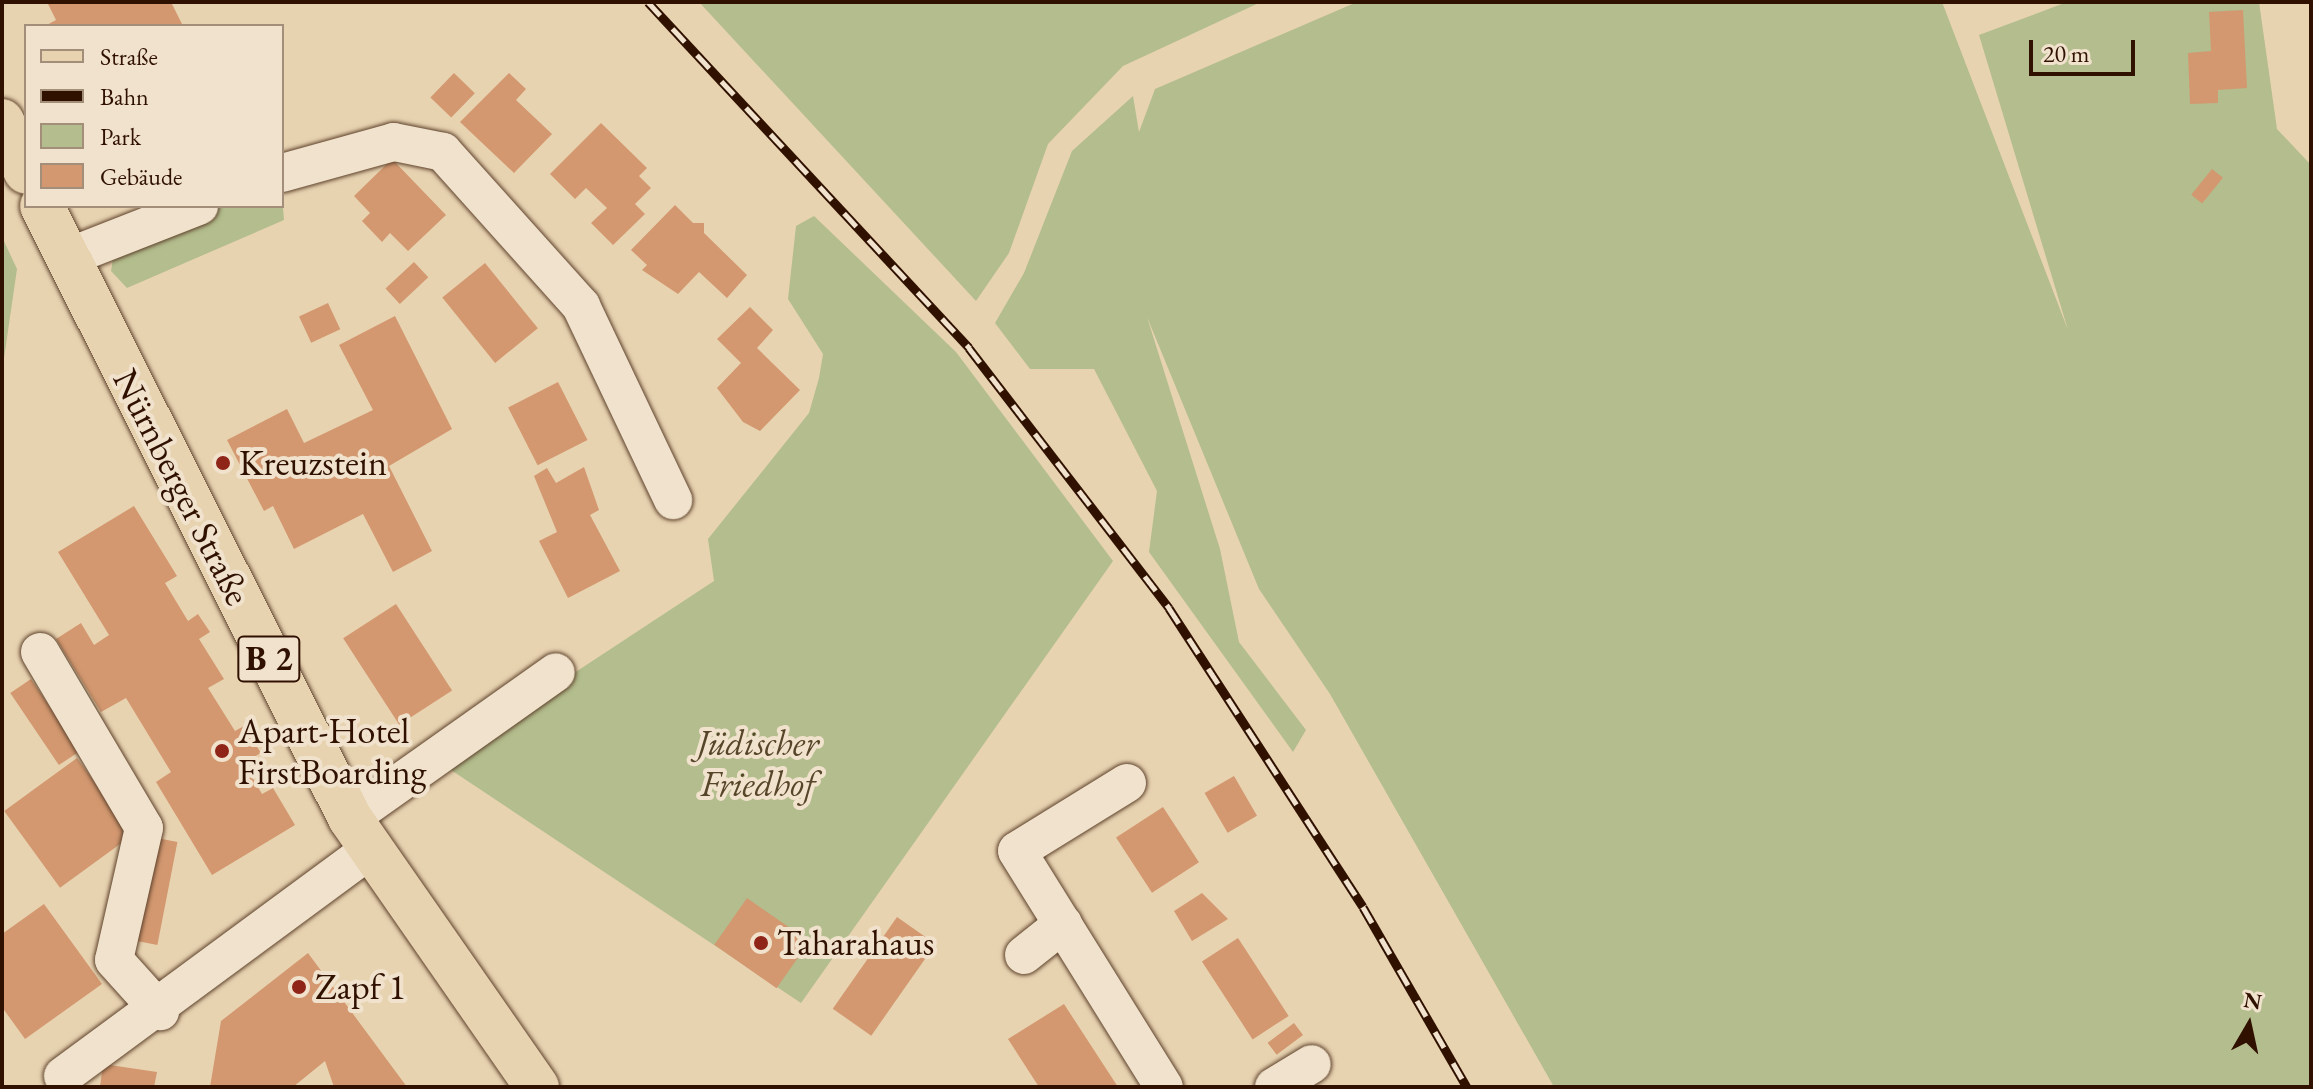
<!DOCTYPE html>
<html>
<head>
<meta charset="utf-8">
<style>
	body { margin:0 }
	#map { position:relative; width:2313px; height:1089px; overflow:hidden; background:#e8d3b1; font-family:"EB Garamond",serif }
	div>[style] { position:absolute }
	.green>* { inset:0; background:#b3bd8d }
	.building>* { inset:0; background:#d39870; transform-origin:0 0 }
	.roads { filter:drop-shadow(0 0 2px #5e422c) drop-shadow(0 0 2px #5e422c) }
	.minor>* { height:38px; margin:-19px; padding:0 19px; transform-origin:19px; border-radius:19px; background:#f0e2cc }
	.major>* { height:44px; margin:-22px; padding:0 22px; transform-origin:22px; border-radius:22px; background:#e8d3b1 }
	.rail>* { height:9px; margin-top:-4.5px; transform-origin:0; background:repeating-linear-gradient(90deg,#f0e2cc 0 18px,#301100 0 36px); box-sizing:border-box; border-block:2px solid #301100 }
	.dots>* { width:22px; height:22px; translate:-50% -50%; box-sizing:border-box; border:4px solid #f0e2cc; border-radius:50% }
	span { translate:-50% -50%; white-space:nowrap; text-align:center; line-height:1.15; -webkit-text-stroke:8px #f0e2cc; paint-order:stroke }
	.shield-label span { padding:2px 6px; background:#f0e2cc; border:2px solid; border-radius:6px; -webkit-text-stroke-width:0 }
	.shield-label { font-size:34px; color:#301100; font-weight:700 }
	.poi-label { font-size:36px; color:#301100 }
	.left { translate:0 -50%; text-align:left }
	.street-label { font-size:36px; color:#301100 }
	.park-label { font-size:36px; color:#57452a; font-style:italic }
	.frame { position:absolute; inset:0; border:4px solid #301100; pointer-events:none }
	.legend { position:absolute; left:24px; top:24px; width:260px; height:184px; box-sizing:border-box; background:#f0e2cc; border:2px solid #a38e7a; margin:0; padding:10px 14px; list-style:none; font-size:24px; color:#301100 }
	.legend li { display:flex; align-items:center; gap:16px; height:40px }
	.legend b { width:40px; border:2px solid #a38e7a }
	.north { position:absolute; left:2209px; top:985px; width:80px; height:80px; -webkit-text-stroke:6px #f0e2cc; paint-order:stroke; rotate:9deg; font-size:22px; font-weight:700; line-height:32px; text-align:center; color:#301100 }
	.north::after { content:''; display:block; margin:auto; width:28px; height:36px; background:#301100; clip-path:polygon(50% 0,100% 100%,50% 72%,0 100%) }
	.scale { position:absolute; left:2029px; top:40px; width:106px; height:36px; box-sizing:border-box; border:4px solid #301100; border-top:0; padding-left:10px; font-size:24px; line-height:28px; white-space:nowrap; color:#301100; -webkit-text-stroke:6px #f0e2cc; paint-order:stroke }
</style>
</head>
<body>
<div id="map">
	<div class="green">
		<i style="clip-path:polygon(699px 2px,1261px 2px,1123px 66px,1048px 144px,1009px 253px,976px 301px)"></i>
		<i style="clip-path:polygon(1357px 2px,1942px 2px,2068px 330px,1979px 35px,2067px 2px,2259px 2px,2277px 129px,2311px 165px,2311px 1087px,1554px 1087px,1330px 694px,1259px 589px,1147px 317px,1220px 549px,1239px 642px,1306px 730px,1293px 752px,1149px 552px,1157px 491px,1094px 369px,1030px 369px,995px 323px,1024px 273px,1072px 151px,1133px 96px,1139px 132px,1155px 89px)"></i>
		<i style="clip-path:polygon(282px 196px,284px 220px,127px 288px,111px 271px,115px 247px,222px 206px,282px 206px)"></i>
		<i style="clip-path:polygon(814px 216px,956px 352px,1113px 561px,801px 1003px,439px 762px,714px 581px,708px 539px,809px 413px,819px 378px,823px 354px,788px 299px,796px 226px)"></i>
		<i style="clip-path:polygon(2px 237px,17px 269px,2px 372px)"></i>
	</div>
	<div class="building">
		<i style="clip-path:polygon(47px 2px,171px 2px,183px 26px,45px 26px,56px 20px)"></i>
		<i style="clip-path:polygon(2243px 10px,2247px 88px,2218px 90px,2218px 103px,2190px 104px,2188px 53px,2211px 51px,2209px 12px)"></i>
		<i style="left:454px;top:73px;width:29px;height:34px;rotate:44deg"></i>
		<i style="clip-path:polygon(509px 73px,526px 89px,516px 100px,552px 134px,514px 173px,460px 122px)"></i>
		<i style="clip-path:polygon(601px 123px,647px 168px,639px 176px,651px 188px,635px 204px,645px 214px,613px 245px,591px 223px,607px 208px,586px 188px,575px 199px,550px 174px)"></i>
		<i style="clip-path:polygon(392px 159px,446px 215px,408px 251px,390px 233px,382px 242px,362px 221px,370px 213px,354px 196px)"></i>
		<i style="left:2212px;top:169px;width:14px;height:33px;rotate:39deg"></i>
		<i style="clip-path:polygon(675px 205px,693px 223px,704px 223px,704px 233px,747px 275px,727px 298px,699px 272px,678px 294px,642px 270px,647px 265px,631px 250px)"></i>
		<i style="left:414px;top:262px;width:21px;height:39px;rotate:47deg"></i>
		<i style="left:485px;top:263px;width:84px;height:55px;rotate:51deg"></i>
		<i style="left:328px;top:303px;width:29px;height:32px;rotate:65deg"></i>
		<i style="clip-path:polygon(750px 307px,773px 330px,757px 348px,800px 390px,760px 431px,743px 422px,717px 388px,741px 363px,717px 339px)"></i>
		<i style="clip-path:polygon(395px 316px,452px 429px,389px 466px,432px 551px,393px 572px,363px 514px,294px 549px,273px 506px,264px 511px,227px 440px,287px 409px,304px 443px,373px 410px,339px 345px)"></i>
		<i style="left:558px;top:382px;width:65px;height:56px;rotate:63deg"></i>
		<i style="clip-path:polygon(584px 467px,599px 510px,590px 515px,620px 571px,568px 598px,539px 541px,557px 532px,534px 476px,547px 468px,556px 483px)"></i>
		<i style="clip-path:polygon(134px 506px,177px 576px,165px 583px,188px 621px,198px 614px,210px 632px,199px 639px,224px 679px,208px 688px,235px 731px,244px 726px,261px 753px,244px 763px,262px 794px,273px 788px,295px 825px,212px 875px,156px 782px,171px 772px,126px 698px,101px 712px,56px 639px,81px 623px,94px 645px,109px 635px,58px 552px)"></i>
		<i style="left:396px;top:604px;width:103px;height:63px;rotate:57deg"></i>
		<i style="left:31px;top:679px;width:87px;height:25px;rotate:56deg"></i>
		<i style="left:77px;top:758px;width:95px;height:90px;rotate:54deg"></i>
		<i style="left:1234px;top:776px;width:46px;height:34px;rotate:60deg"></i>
		<i style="left:1163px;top:807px;width:66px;height:56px;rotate:57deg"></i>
		<i style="left:147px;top:836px;width:31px;height:105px;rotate:11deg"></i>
		<i style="clip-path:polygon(1202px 893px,1228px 919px,1192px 941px,1174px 911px)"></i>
		<i style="left:747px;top:898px;width:76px;height:57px;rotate:35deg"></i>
		<i style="clip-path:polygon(44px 904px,102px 984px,25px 1039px,2px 1007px,2px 934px)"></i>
		<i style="left:897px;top:917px;width:47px;height:112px;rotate:35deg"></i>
		<i style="left:1238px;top:938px;width:93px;height:43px;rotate:57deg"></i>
		<i style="clip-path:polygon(308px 953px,407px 1087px,334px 1087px,325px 1061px,293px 1087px,210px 1087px,221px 1021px)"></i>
		<i style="clip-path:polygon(1064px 1004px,1118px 1087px,1039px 1087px,1008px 1039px)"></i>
		<i style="left:1294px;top:1023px;width:15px;height:33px;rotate:53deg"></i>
		<i style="clip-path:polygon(103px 1064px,157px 1072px,154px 1087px,100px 1087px)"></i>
	</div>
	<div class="roads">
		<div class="minor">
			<i style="left:282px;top:173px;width:116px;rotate:-15.5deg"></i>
			<i style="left:394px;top:142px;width:50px;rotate:11.5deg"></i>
			<i style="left:443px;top:152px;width:207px;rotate:48.1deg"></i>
			<i style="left:581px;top:306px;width:215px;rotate:64.6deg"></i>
			<i style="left:66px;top:258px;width:143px;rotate:-21.4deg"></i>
			<i style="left:40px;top:652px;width:204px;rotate:59.4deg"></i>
			<i style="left:144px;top:828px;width:135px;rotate:102.8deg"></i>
			<i style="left:114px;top:960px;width:69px;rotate:48deg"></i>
			<i style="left:1127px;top:783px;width:129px;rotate:148.3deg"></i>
			<i style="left:1017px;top:851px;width:278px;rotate:58.1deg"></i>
			<i style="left:350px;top:818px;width:252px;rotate:-35.3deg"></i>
			<i style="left:1024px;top:955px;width:50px;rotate:-38.5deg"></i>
			<i style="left:63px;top:1076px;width:380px;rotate:-36.4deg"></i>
			<i style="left:1274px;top:1087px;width:44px;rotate:-31.2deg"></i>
		</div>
		<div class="major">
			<i style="left:2px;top:121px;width:56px;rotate:64.8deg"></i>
			<i style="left:42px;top:206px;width:685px;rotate:63.29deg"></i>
			<i style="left:350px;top:818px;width:328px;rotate:55.2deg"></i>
		</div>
	</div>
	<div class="rail">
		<i style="left:648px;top:2px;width:472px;rotate:47.1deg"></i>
		<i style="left:969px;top:348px;width:328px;rotate:52.4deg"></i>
		<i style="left:1169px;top:608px;width:356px;rotate:57deg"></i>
		<i style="left:1363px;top:907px;width:208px;rotate:60deg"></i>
	</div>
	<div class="dots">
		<i style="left:223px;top:463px;background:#8f2418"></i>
		<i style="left:222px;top:751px;background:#8f2418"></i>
		<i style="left:761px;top:943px;background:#8f2418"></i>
		<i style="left:299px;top:987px;background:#8f2418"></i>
	</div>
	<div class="shield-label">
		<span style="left:269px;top:659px">B 2</span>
	</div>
	<div class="poi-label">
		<span class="left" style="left:239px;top:463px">Kreuzstein</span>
		<span class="left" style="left:238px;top:751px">Apart-Hotel<br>FirstBoarding</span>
		<span class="left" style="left:777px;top:943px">Taharahaus</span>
		<span class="left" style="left:315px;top:987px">Zapf 1</span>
	</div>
	<div class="street-label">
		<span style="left:182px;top:487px;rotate:63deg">Nürnberger Straße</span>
	</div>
	<div class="park-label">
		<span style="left:758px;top:763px">Jüdischer<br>Friedhof</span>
	</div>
	<div class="frame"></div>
	<ul class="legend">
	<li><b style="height:10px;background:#e8d3b1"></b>Straße</li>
	<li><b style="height:10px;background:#301100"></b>Bahn</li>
	<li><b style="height:22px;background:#b3bd8d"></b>Park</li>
	<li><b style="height:22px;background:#d39870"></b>Gebäude</li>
	</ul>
	<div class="north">N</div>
	<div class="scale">20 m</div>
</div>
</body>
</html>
